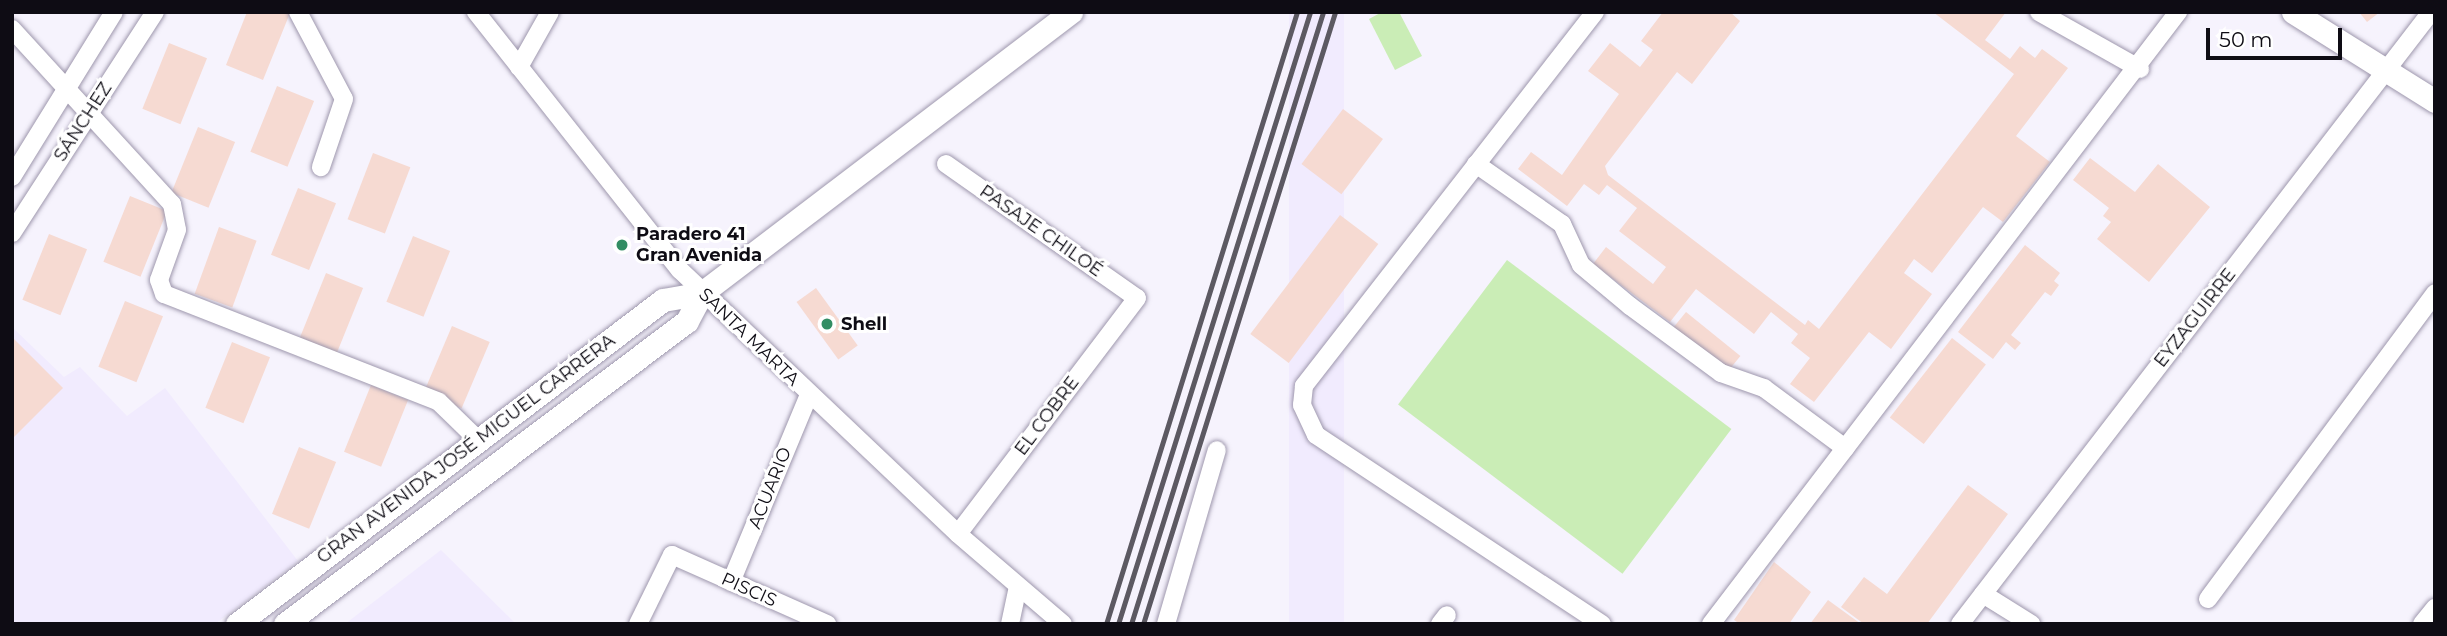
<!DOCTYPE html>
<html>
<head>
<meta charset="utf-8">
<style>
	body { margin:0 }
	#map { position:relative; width:2447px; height:636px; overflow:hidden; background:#f6f3fd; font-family:Montserrat,sans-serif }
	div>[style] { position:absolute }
	.built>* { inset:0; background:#f1ebfe; transform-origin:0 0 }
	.green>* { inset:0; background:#caedb6; transform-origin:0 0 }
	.building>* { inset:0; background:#f6dad2; transform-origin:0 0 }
	.roads { filter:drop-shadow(0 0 2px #9e97ad) drop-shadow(0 0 2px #9e97ad) }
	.minor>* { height:18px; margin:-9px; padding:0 9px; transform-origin:9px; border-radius:9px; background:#fff }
	.major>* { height:23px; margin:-11.5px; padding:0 11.5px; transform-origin:11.5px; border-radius:11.5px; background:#fff }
	.rail>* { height:5px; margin:-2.5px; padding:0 2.5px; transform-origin:2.5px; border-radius:2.5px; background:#5c5962 }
	.dots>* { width:19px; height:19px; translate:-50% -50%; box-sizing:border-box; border:4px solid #fff; border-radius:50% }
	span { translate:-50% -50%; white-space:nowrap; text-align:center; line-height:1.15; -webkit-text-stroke:6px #fff; paint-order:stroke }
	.street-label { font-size:18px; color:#0e0c14 }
	.poi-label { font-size:18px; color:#0e0c14; font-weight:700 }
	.left { translate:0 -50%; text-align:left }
	.frame { position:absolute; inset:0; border:14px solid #0e0c14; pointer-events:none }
	.scale { position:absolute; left:2206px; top:28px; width:136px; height:32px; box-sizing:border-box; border:4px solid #0e0c14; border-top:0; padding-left:9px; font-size:21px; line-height:24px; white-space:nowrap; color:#0e0c14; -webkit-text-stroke:5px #fff; paint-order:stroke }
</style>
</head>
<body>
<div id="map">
	<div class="built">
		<i style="left:1289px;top:12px;width:55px;height:642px"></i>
		<i style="clip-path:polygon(12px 327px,64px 377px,80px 367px,127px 416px,165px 388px,298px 561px,215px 624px,12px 624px)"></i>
		<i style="clip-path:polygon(441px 550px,516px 624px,345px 624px)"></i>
	</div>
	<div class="green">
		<i style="clip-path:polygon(1382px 12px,1399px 12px,1422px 56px,1395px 70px,1369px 19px)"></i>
		<i style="left:1507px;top:260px;width:281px;height:181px;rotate:37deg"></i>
	</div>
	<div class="building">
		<i style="clip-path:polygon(247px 12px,290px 13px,263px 80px,226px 65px)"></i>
		<i style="clip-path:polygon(1663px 12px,1730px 12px,1740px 21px,1692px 84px,1677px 72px,1605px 166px,1608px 175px,1805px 325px,1808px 320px,1819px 329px,2014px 74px,1933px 12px,2006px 12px,1985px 40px,2010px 59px,2020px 46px,2035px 58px,2042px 49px,2068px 68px,2016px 136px,2050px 162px,2003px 222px,1983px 207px,1932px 273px,1914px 259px,1904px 273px,1932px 294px,1891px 349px,1869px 332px,1814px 402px,1790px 384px,1810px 358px,1791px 343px,1798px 334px,1771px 312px,1754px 334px,1696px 289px,1670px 322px,1593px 264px,1606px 247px,1653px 284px,1666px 267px,1619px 231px,1637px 208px,1607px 185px,1599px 195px,1584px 184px,1567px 206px,1518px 169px,1531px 152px,1562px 175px,1619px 94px,1588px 71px,1610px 43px,1640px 67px,1653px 50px,1641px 41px)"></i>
		<i style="clip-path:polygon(2359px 12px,2380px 12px,2367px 22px)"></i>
		<i style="left:169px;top:43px;width:41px;height:71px;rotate:22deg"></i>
		<i style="left:277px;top:86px;width:40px;height:71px;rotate:22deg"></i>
		<i style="left:1343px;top:109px;width:50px;height:69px;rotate:37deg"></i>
		<i style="left:198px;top:127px;width:40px;height:71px;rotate:22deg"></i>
		<i style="left:373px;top:153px;width:40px;height:71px;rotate:21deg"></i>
		<i style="clip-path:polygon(2090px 158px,2135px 192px,2158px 164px,2210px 207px,2149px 282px,2097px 239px,2111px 222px,2103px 216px,2109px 208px,2073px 180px)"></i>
		<i style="left:298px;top:188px;width:41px;height:72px;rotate:22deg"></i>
		<i style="left:130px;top:196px;width:40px;height:71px;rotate:22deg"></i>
		<i style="left:1340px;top:215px;width:48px;height:149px;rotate:37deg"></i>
		<i style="left:219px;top:227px;width:40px;height:71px;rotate:20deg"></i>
		<i style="left:49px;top:234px;width:41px;height:71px;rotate:22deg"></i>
		<i style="left:413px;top:236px;width:40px;height:71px;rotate:22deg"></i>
		<i style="clip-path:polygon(2025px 245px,2060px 273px,2054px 281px,2059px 285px,2051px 296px,2045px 292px,2011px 335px,2021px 343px,2015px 350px,2006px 342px,1993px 359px,1958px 332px)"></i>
		<i style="left:326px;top:273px;width:40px;height:72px;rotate:22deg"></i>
		<i style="left:816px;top:288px;width:71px;height:24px;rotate:54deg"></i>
		<i style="left:125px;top:301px;width:41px;height:71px;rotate:22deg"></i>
		<i style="left:1686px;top:312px;width:70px;height:21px;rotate:39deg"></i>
		<i style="left:452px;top:326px;width:41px;height:72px;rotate:23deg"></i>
		<i style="clip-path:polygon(12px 337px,63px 388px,12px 439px)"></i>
		<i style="left:1952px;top:338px;width:43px;height:101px;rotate:38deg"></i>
		<i style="left:232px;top:342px;width:41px;height:71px;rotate:22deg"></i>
		<i style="left:371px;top:385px;width:40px;height:72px;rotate:22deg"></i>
		<i style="left:299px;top:447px;width:40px;height:72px;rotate:22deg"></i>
		<i style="clip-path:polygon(1968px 485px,2008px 514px,1927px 624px,1864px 624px,1841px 607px,1864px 577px,1887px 594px)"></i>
		<i style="clip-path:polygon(1774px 562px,1811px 592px,1789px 624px,1740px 624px,1734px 620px)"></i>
		<i style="clip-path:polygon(1828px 600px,1861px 624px,1810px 624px)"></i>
	</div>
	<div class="roads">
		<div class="minor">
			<i style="left:298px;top:12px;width:98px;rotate:62.1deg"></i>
			<i style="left:344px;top:99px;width:72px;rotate:108.7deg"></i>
			<i style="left:476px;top:12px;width:329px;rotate:51.7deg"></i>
			<i style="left:680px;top:270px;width:383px;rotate:43.5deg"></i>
			<i style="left:958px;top:534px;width:138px;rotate:40.6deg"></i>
			<i style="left:1595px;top:12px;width:474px;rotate:127.9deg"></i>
			<i style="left:1304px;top:386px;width:19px;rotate:96deg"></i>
			<i style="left:1302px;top:405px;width:33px;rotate:65deg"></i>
			<i style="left:1316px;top:435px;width:343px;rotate:33.5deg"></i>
			<i style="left:2039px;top:12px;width:116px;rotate:29.4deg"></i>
			<i style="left:12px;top:29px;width:237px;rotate:47.6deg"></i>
			<i style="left:172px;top:204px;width:26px;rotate:79deg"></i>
			<i style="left:177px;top:230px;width:53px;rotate:109.8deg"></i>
			<i style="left:159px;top:280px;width:15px;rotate:70deg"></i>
			<i style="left:164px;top:294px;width:295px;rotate:21.4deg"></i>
			<i style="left:439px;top:402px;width:52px;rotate:44.2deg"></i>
			<i style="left:519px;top:67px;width:63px;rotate:-60.6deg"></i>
			<i style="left:946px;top:164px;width:233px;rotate:35.1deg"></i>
			<i style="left:1137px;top:298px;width:296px;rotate:127.2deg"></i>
			<i style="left:1476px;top:164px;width:105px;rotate:34.9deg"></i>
			<i style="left:1562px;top:224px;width:45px;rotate:65.1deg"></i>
			<i style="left:1581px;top:265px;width:64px;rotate:39.9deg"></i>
			<i style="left:1630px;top:306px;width:113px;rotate:36.4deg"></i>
			<i style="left:1721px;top:373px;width:46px;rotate:19.2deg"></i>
			<i style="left:1764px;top:388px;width:101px;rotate:36.5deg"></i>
			<i style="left:12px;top:177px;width:194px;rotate:-58.3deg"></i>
			<i style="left:12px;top:233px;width:263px;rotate:-57.1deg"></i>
			<i style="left:731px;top:582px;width:203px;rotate:-67.4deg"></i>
			<i style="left:1983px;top:594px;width:57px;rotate:32deg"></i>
			<i style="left:2208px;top:599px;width:381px;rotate:-53.4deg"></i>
			<i style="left:638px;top:624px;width:77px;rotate:-63.8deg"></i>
			<i style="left:672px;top:555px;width:170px;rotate:24deg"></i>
			<i style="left:1010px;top:624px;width:38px;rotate:-78deg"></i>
			<i style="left:1166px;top:624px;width:181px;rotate:-73.7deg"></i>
			<i style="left:1440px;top:624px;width:11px;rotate:-52deg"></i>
			<i style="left:1711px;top:624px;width:770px;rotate:-52.65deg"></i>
			<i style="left:1960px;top:624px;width:772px;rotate:-52.42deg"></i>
			<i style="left:2422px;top:624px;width:21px;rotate:-51deg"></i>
		</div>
		<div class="major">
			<i style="left:2293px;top:12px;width:168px;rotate:32.1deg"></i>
			<i style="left:237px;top:624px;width:535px;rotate:-37.26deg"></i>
			<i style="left:663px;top:300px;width:40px;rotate:-10deg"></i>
			<i style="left:702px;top:293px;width:464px;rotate:-37.3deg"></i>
			<i style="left:285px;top:624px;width:503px;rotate:-37.01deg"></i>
			<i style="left:687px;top:321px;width:32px;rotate:-62deg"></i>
		</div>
	</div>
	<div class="rail">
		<i style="left:1106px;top:624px;width:641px;rotate:-72.67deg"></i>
		<i style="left:1118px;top:624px;width:641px;rotate:-72.58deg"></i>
		<i style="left:1131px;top:624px;width:641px;rotate:-72.58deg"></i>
		<i style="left:1143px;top:624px;width:641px;rotate:-72.58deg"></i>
	</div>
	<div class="dots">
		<i style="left:622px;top:245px;background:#328d63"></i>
		<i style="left:827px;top:324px;background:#328d63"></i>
	</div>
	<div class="street-label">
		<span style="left:83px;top:122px;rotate:-57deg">SÁNCHEZ</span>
		<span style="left:1041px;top:231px;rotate:35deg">PASAJE CHILOÉ</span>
		<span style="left:2195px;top:318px;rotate:-52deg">EYZAGUIRRE</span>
		<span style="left:749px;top:337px;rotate:44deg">SANTA MARTA</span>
		<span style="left:1047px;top:416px;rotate:-53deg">EL COBRE</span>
		<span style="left:466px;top:449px;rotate:-37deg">GRAN AVENIDA JOSÉ MIGUEL CARRERA</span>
		<span style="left:770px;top:488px;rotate:-68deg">ACUARIO</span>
		<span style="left:749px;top:590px;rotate:24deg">PISCIS</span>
	</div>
	<div class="poi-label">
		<span class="left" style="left:636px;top:245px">Paradero 41<br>Gran Avenida</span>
		<span class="left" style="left:841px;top:324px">Shell</span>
	</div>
	<div class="frame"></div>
	<div class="scale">50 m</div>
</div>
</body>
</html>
